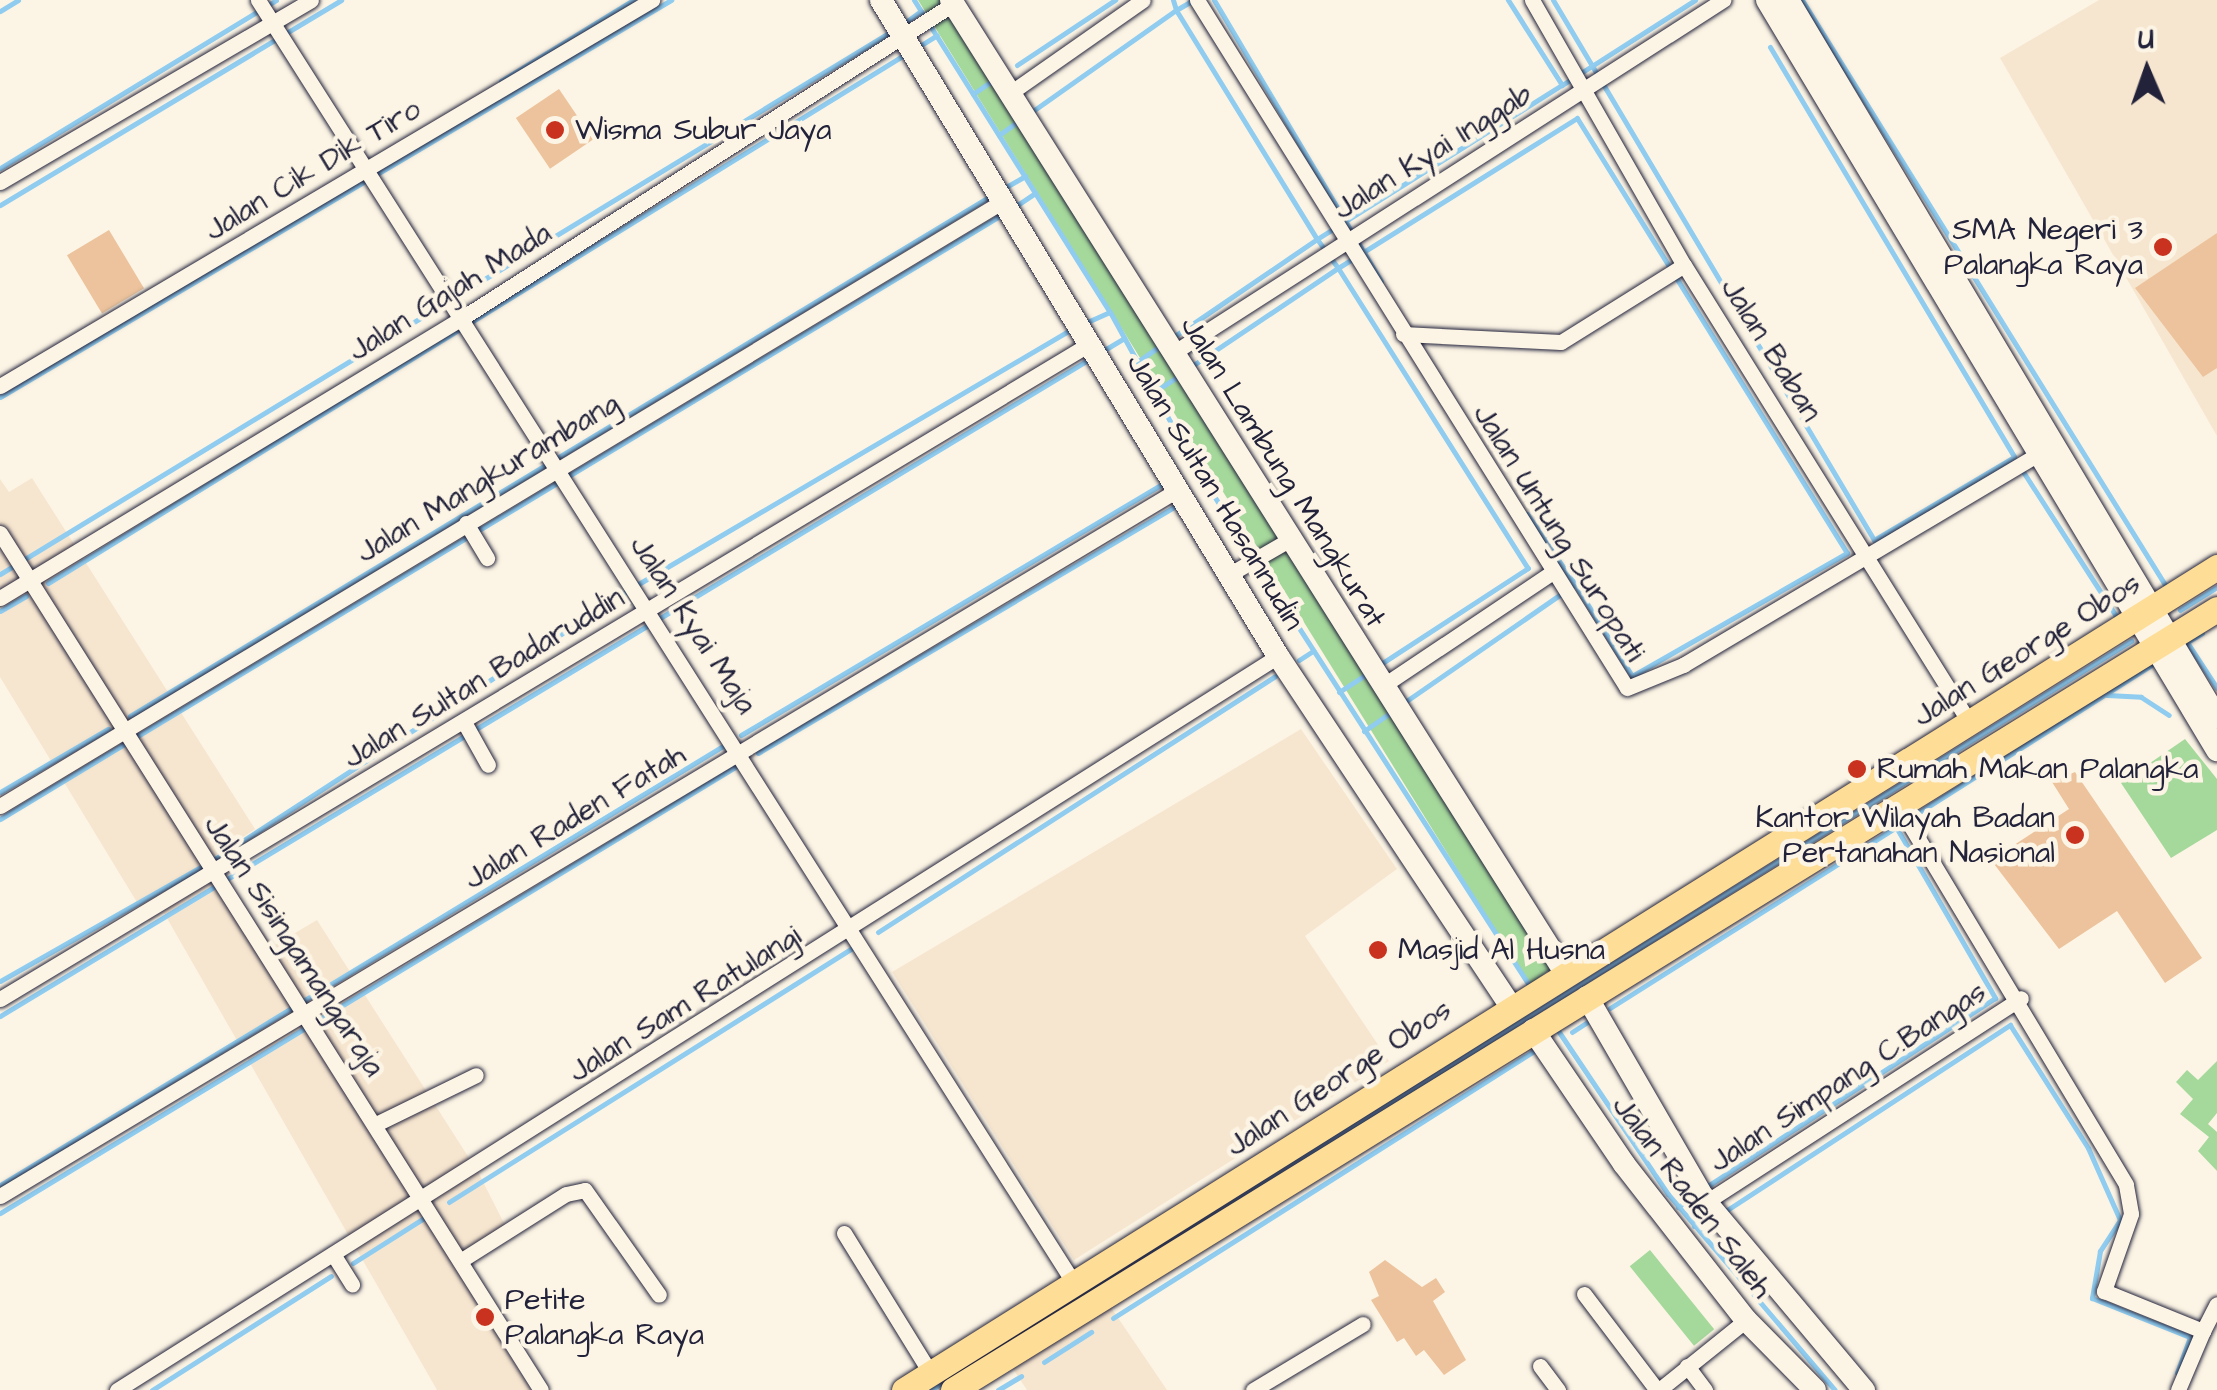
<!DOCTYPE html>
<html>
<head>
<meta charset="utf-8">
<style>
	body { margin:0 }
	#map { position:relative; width:2217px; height:1390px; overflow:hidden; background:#fcf5e5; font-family:"Architects Daughter",sans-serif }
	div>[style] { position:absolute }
	.built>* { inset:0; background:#f7e6cf }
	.green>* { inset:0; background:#a5d89b; transform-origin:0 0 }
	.stream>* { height:5px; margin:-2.5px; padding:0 2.5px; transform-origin:2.5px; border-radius:2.5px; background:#8fccef }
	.building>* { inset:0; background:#ecc39c; transform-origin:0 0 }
	.roads { filter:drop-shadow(0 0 2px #22223b) drop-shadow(0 0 2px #22223b) }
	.street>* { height:15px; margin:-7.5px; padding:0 7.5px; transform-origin:7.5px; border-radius:7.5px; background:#fcf5e5 }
	.secondary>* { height:22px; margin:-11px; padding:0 11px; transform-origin:11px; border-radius:11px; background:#fcf5e5 }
	.primary>* { height:25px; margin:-12.5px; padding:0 12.5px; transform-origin:12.5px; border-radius:12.5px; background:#fedd96 }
	.dots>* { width:28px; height:28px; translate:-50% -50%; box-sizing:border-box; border:5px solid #fcf5e5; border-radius:50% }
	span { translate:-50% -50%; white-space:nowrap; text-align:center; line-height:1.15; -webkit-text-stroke:9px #fcf5e5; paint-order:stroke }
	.poi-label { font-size:30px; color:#22223b }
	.left { translate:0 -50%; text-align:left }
	.right { translate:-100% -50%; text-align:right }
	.street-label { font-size:30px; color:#22223b }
	.north { position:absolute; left:2097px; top:20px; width:100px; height:100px; -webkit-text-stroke:8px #fcf5e5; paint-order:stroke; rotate:358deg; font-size:28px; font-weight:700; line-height:40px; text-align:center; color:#22223b }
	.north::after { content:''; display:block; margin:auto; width:35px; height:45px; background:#22223b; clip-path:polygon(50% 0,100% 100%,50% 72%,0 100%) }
</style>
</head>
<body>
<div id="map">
	<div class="built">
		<i style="clip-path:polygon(2099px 0,2217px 0,2217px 436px,2000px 58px)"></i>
		<i style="clip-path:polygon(32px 478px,255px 829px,210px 859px,273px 946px,317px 920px,478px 1172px,506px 1227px,452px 1263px,531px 1390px,437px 1390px,164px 913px,149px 922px,0 677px,0 479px,9px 492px)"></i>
		<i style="clip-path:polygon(1301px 729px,1397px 869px,1305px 936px,1389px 1061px,1074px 1260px,892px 972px)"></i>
		<i style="clip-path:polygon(1110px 1306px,1167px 1390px,1027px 1390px,1011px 1366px)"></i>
	</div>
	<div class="green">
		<i style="clip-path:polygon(918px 0,947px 0,1552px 968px,1529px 985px)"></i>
		<i style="clip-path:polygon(2185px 739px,2217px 779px,2217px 830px,2171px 858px,2121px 783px)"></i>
		<i style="clip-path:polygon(2217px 1061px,2217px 1113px,2208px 1124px,2217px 1132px,2217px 1171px,2198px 1151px,2209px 1137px,2180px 1114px,2193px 1099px,2176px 1082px,2187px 1070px,2198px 1080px)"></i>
		<i style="left:1650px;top:1250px;width:102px;height:26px;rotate:51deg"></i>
	</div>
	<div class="stream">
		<i style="left:914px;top:0;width:368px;rotate:57.9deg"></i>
		<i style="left:1110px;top:312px;width:175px;rotate:61.2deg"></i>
		<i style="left:1194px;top:465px;width:619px;rotate:57.21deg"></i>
		<i style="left:1173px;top:0;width:10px;rotate:73deg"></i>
		<i style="left:1176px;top:10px;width:20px;rotate:-30deg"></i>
		<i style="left:1214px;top:0;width:327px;rotate:59.3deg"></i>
		<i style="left:1553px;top:0;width:628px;rotate:59.27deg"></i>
		<i style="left:1874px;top:540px;width:163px;rotate:-30.7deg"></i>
		<i style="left:1802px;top:0;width:692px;rotate:58.17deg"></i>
		<i style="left:0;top:11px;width:21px;rotate:-31deg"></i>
		<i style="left:903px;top:24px;width:22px;rotate:-36deg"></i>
		<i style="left:918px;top:47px;width:22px;rotate:-32deg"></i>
		<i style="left:1770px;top:47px;width:476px;rotate:59.2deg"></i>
		<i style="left:1017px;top:65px;width:118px;rotate:-33.6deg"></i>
		<i style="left:501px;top:81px;width:155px;rotate:-31.5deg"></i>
		<i style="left:1562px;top:85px;width:158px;rotate:-32.6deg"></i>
		<i style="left:973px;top:94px;width:24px;rotate:-35deg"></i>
		<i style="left:1030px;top:113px;width:179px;rotate:-35.2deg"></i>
		<i style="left:1176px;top:10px;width:269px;rotate:58.4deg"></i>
		<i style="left:1317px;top:239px;width:176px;rotate:145.7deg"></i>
		<i style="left:999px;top:135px;width:27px;rotate:-36deg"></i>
		<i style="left:0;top:168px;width:323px;rotate:-31.3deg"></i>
		<i style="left:1001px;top:190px;width:28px;rotate:-30deg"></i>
		<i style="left:0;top:205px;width:398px;rotate:-31deg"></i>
		<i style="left:1013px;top:208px;width:27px;rotate:-34deg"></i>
		<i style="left:1085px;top:323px;width:27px;rotate:-24deg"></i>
		<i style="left:1101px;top:352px;width:27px;rotate:-31deg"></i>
		<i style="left:1137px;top:362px;width:32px;rotate:-35deg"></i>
		<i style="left:1189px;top:368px;width:179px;rotate:-33.9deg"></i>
		<i style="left:1338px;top:268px;width:355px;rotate:57.7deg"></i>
		<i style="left:1528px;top:568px;width:176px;rotate:146.9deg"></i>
		<i style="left:1154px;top:392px;width:31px;rotate:-33deg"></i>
		<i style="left:0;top:397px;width:780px;rotate:-30.61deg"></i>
		<i style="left:2022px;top:470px;width:177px;rotate:57.2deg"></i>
		<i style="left:1527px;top:514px;width:83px;rotate:55.7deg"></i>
		<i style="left:0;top:574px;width:1042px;rotate:-31.34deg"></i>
		<i style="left:48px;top:583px;width:1006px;rotate:-31.67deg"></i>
		<i style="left:2180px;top:610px;width:44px;rotate:-31.9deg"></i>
		<i style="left:0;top:611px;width:30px;rotate:-30deg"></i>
		<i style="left:2202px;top:633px;width:17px;rotate:149deg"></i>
		<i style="left:2187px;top:642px;width:55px;rotate:56.9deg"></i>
		<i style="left:1299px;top:660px;width:17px;rotate:-33deg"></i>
		<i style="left:1339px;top:692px;width:35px;rotate:-33deg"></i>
		<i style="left:2107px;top:695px;width:34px;rotate:3deg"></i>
		<i style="left:2141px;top:697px;width:33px;rotate:33deg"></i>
		<i style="left:1402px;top:704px;width:211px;rotate:-34.7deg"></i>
		<i style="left:1575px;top:584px;width:108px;rotate:58.2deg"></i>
		<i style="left:1632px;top:676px;width:248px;rotate:-29.8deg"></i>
		<i style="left:1847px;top:553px;width:512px;rotate:-121.83deg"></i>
		<i style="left:1577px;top:118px;width:282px;rotate:147.9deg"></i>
		<i style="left:1338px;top:268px;width:36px;rotate:-126deg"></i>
		<i style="left:1317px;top:239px;width:289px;rotate:-32.2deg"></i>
		<i style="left:1562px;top:85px;width:101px;rotate:-122.4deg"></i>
		<i style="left:130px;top:716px;width:1007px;rotate:-31.15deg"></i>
		<i style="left:1364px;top:731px;width:35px;rotate:-35deg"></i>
		<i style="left:741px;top:735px;width:492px;rotate:-30.8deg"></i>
		<i style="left:758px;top:753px;width:487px;rotate:-30.6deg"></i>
		<i style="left:0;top:792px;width:125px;rotate:-30.3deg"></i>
		<i style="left:1918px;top:813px;width:278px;rotate:-32.4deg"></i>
		<i style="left:0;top:819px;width:1171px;rotate:-31.1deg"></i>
		<i style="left:878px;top:932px;width:472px;rotate:-32.8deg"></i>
		<i style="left:0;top:981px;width:245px;rotate:-29.6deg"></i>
		<i style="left:213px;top:860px;width:503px;rotate:-33deg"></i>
		<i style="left:635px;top:586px;width:505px;rotate:-30.48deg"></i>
		<i style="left:1610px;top:1008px;width:338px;rotate:-32.3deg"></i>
		<i style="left:1896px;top:827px;width:198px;rotate:59.9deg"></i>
		<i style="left:1995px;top:998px;width:345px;rotate:146.8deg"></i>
		<i style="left:0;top:1016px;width:1274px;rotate:-31.09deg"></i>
		<i style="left:1557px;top:1029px;width:199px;rotate:56.1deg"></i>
		<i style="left:1668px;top:1194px;width:257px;rotate:49.6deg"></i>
		<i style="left:1572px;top:1032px;width:17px;rotate:-33deg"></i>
		<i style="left:0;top:1185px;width:846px;rotate:-31.27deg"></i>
		<i style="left:449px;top:1202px;width:481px;rotate:-32.2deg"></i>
		<i style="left:1678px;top:1207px;width:19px;rotate:-36deg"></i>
		<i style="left:1724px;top:1212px;width:342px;rotate:-33.2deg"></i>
		<i style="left:2010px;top:1025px;width:146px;rotate:57.6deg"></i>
		<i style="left:2088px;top:1148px;width:79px;rotate:66deg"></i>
		<i style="left:2120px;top:1220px;width:37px;rotate:123deg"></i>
		<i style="left:2100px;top:1251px;width:48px;rotate:99.7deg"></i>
		<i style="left:2092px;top:1298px;width:105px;rotate:21.7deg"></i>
		<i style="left:2190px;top:1337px;width:38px;rotate:110deg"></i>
		<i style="left:0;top:1213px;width:862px;rotate:-31.24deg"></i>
		<i style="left:1694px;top:1226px;width:17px;rotate:-24deg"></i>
		<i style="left:353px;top:1263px;width:88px;rotate:-32.4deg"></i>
		<i style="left:1113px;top:1318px;width:502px;rotate:-32.39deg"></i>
		<i style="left:984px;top:1356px;width:1352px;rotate:-31.94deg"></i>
		<i style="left:1044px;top:1362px;width:56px;rotate:-32.6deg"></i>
		<i style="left:152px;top:1390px;width:212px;rotate:-32.5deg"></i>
		<i style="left:931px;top:1390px;width:22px;rotate:-34deg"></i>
		<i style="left:998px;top:1390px;width:27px;rotate:-31deg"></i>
	</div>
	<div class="building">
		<i style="left:559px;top:89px;width:61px;height:52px;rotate:56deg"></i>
		<i style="left:109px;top:230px;width:68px;height:49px;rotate:59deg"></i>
		<i style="clip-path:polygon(2217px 233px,2217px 368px,2203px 377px,2135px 288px)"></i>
		<i style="clip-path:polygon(2075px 772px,2202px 958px,2165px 983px,2117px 911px,2059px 949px,1991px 860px,2069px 809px,2052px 782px)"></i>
		<i style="clip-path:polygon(1385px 1260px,1422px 1287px,1436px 1278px,1445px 1292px,1433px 1301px,1466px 1360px,1444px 1375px,1424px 1350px,1416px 1356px,1404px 1338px,1397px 1342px,1371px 1300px,1379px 1296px,1369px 1272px)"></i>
	</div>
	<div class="roads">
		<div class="street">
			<i style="left:258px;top:0;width:1523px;rotate:57.55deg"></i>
			<i style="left:1197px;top:0;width:811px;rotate:57.99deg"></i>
			<i style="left:1627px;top:688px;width:61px;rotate:-22.3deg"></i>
			<i style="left:1683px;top:665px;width:414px;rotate:-30.7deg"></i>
			<i style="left:1532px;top:0;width:305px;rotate:60.2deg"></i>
			<i style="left:1684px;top:265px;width:542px;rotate:58.04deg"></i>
			<i style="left:1010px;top:93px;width:162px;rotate:-35deg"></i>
			<i style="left:0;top:182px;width:360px;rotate:-30.3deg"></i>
			<i style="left:1403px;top:334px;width:158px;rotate:2.9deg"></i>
			<i style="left:1561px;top:342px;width:145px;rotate:-32deg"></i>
			<i style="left:1173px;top:353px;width:654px;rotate:-32.69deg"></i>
			<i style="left:0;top:386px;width:758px;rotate:-30.63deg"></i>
			<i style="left:466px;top:523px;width:41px;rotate:59deg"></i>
			<i style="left:0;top:533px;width:1013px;rotate:57.74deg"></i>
			<i style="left:1230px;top:574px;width:68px;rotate:-30deg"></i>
			<i style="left:0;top:598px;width:540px;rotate:-31.22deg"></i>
			<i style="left:462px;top:318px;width:583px;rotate:-32.6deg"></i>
			<i style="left:1381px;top:687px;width:203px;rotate:-33.8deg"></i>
			<i style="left:464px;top:722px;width:49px;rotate:60.8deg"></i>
			<i style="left:1898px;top:805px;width:443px;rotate:59deg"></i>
			<i style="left:2126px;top:1185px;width:29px;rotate:80deg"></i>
			<i style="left:2131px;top:1214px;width:82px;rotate:109.3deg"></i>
			<i style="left:2104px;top:1291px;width:107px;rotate:22deg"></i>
			<i style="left:2203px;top:1331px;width:64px;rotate:113deg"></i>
			<i style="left:0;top:806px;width:1174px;rotate:-31.09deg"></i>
			<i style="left:0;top:999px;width:1273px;rotate:-31.02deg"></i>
			<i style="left:376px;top:1124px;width:111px;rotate:-26.1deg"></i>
			<i style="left:0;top:1196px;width:1375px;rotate:-30.95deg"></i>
			<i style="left:1706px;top:1202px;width:375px;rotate:-32.9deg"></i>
			<i style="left:844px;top:1233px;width:166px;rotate:58.3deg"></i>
			<i style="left:333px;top:1254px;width:36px;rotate:58deg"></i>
			<i style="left:460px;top:1261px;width:125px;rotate:-32.3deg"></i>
			<i style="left:566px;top:1194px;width:19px;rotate:-12deg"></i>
			<i style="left:585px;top:1190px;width:128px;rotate:54.8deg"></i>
			<i style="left:1584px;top:1294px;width:121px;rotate:52.8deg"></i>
			<i style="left:2203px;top:1331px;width:30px;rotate:-63deg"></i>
			<i style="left:1540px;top:1366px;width:30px;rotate:53deg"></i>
			<i style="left:1687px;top:1366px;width:30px;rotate:53deg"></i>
			<i style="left:117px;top:1390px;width:1374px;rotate:-32.3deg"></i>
			<i style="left:1253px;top:1390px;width:128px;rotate:-31deg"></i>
			<i style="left:1659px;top:1390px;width:112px;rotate:-38.8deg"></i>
		</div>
		<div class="secondary">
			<i style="left:881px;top:0;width:767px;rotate:58.82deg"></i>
			<i style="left:1278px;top:656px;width:421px;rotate:56.4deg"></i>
			<i style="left:951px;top:0;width:1152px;rotate:57.73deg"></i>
			<i style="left:1767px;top:0;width:875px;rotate:59.04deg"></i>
			<i style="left:1788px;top:0;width:836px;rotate:59.14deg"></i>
			<i style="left:1587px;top:997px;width:237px;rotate:59.9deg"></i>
			<i style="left:1706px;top:1202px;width:246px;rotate:50deg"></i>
			<i style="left:1533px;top:1030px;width:162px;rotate:55.8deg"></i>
			<i style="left:1624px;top:1164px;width:198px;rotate:52deg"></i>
			<i style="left:1746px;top:1320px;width:98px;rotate:45.4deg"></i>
		</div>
		<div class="primary">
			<i style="left:904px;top:1390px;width:1550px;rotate:-32.08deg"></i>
			<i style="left:953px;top:1390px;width:1486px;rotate:-31.71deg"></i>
		</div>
	</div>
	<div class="dots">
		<i style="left:555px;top:130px;background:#c8321e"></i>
		<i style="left:2163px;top:247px;background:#c8321e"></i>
		<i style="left:1857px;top:769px;background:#c8321e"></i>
		<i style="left:2075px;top:835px;background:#c8321e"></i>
		<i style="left:1378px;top:950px;background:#c8321e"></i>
		<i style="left:485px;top:1317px;background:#c8321e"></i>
	</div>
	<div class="poi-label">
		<span class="left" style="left:575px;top:130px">Wisma Subur Jaya</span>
		<span class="right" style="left:2143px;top:247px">SMA Negeri 3<br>Palangka Raya</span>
		<span class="left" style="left:1877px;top:769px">Rumah Makan Palangka</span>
		<span class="right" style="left:2055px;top:835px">Kantor Wilayah Badan<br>Pertanahan Nasional</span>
		<span class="left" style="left:1398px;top:950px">Masjid Al Husna</span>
		<span class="left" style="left:505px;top:1317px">Petite<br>Palangka Raya</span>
	</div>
	<div class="street-label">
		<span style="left:1433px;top:152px;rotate:-32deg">Jalan Kyai Inggab</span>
		<span style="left:313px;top:170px;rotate:-31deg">Jalan Cik Dik Tiro</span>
		<span style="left:450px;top:292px;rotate:-32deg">Jalan Gajah Mada</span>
		<span style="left:1771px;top:350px;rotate:58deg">Jalan Baban</span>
		<span style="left:1283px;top:472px;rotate:58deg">Jalan Lambung Mangkurat</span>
		<span style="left:488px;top:478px;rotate:-31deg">Jalan Mangkurambang</span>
		<span style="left:1215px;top:492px;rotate:59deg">Jalan Sultan Hasannudin</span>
		<span style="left:1559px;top:533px;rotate:58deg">Jalan Untung Suropati</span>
		<span style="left:693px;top:625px;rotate:57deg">Jalan Kyai Maja</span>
		<span style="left:2027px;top:650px;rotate:-32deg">Jalan George Obos</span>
		<span style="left:484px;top:678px;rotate:-31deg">Jalan Sultan Badaruddin</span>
		<span style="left:575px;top:817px;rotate:-31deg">Jalan Raden Fatah</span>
		<span style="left:294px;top:946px;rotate:57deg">Jalan Sisingamangaraja</span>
		<span style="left:685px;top:1004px;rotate:-32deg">Jalan Sam Ratulangi</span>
		<span style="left:1848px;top:1077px;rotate:-33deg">Jalan Simpang C.Bangas</span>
		<span style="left:1339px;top:1078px;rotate:-33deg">Jalan George Obos</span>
		<span style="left:1692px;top:1197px;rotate:53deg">Jalan Raden Saleh</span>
	</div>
	<div class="north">U</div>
</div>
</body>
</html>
